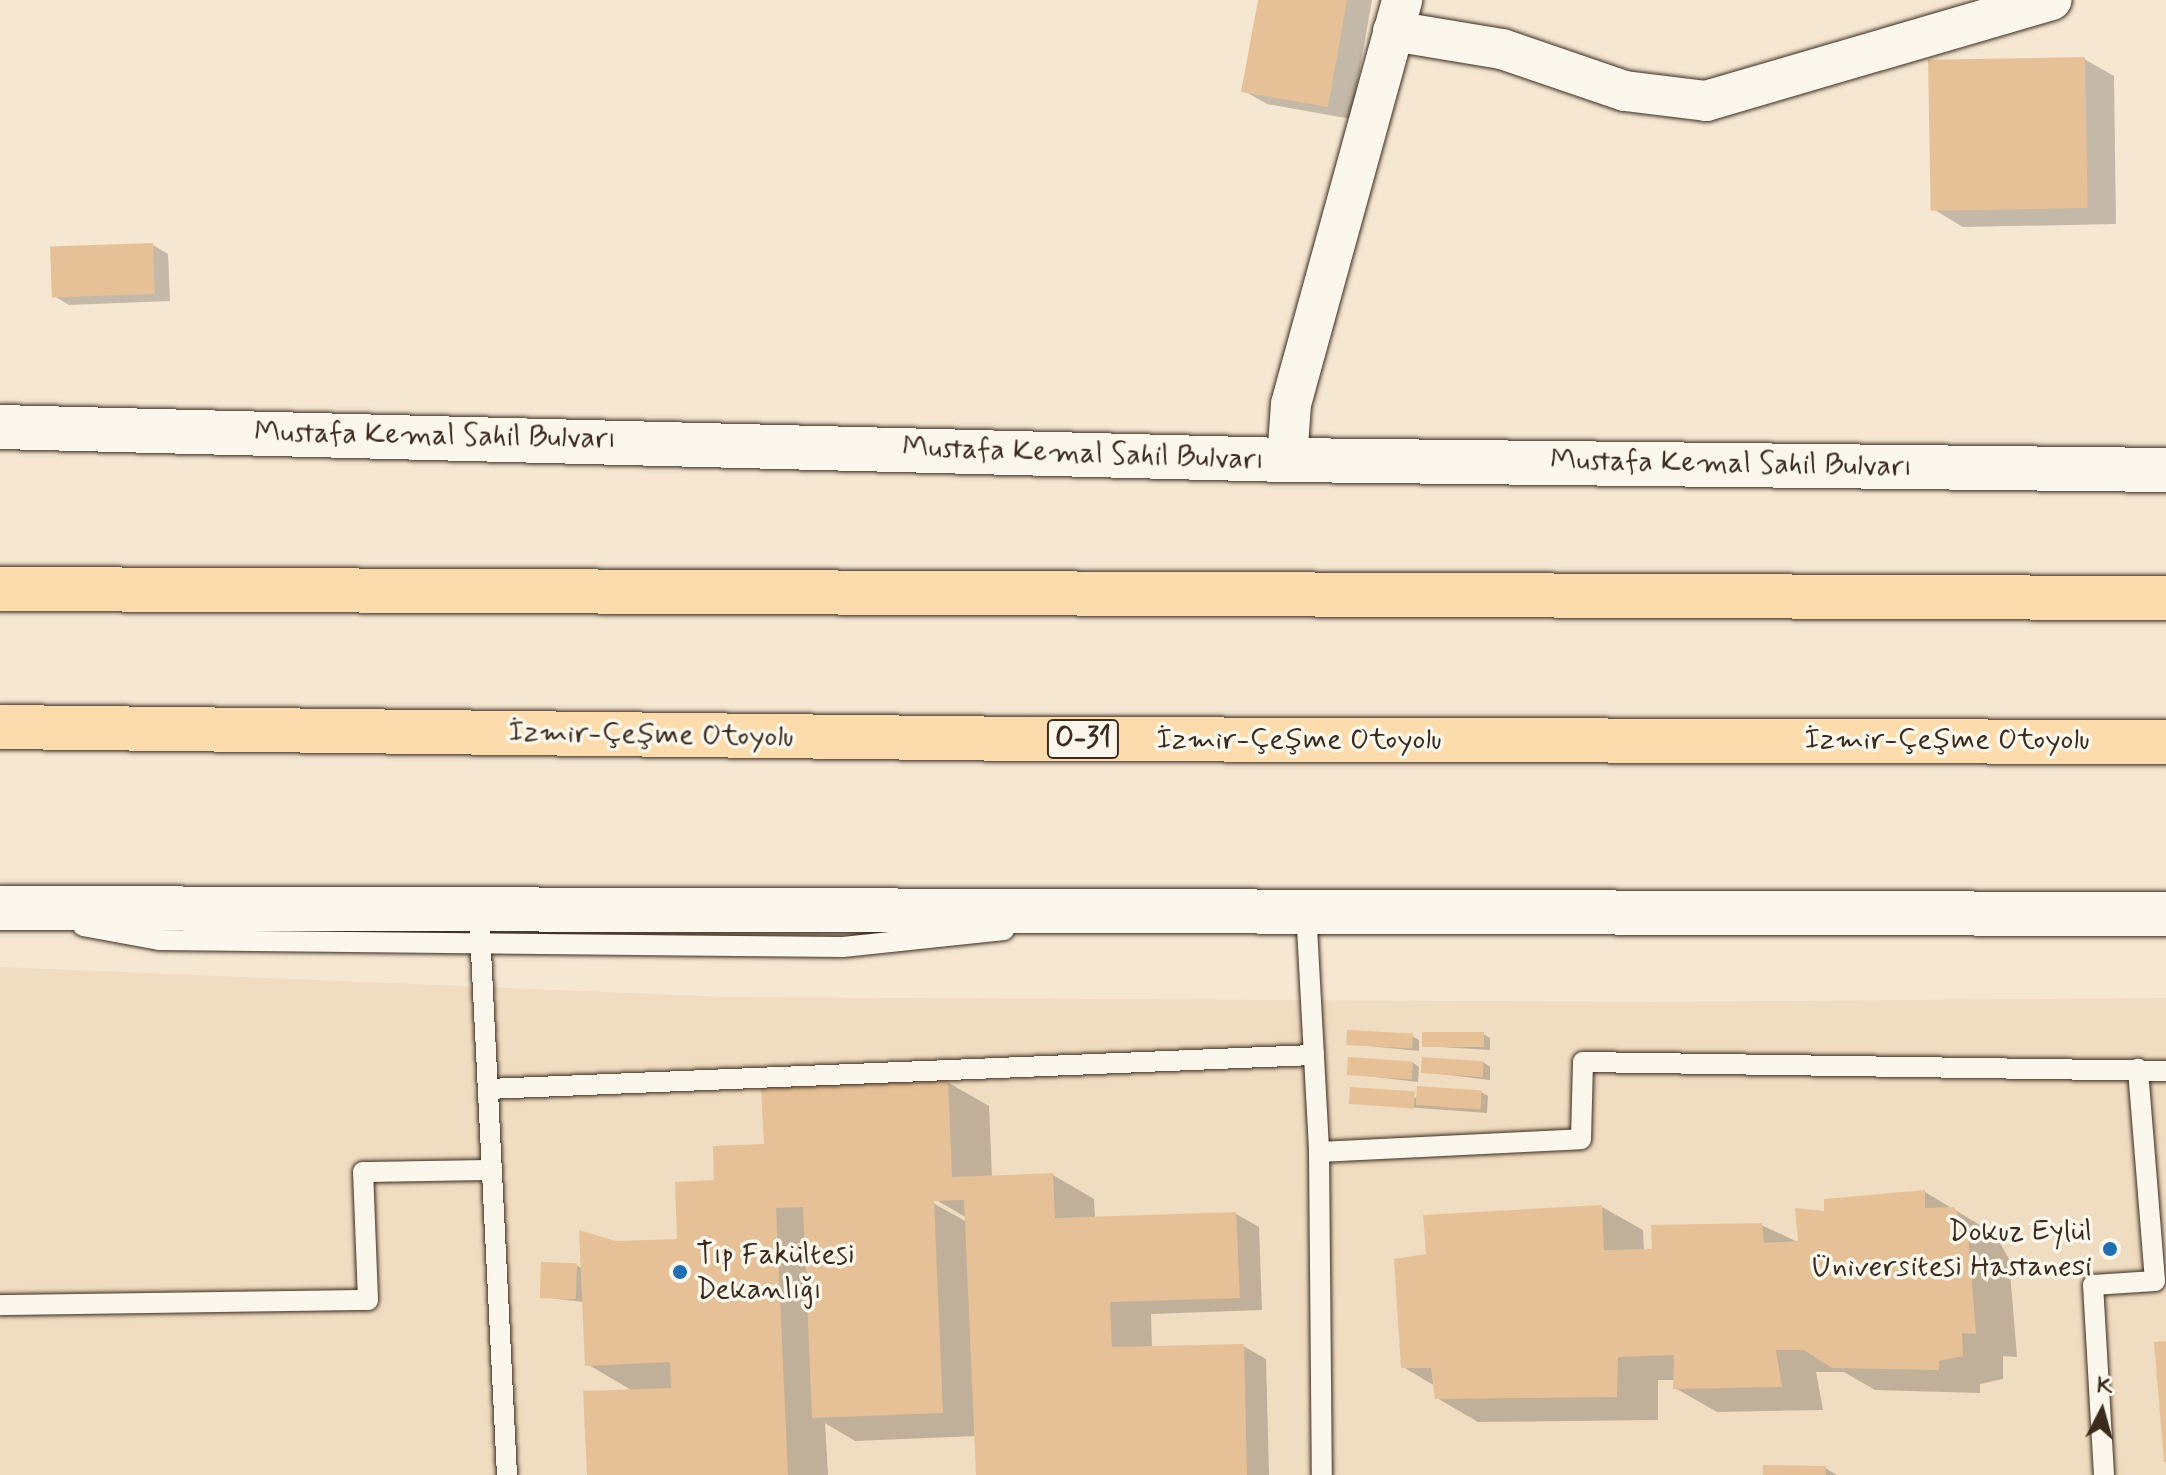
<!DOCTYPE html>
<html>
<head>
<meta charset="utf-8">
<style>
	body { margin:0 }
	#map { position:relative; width:2166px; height:1475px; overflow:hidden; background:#f5e7d2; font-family:Mynerve,sans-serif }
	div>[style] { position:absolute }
	.built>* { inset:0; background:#f0dcc0 }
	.shadow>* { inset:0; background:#0003 }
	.building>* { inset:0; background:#e6c197; transform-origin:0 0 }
	.roads { filter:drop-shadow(0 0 2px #3b2a1e) drop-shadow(0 0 2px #3b2a1e) }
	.service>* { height:20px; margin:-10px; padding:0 10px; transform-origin:10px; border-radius:10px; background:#fbf7ec }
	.minor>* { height:40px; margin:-20px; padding:0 20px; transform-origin:20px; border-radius:20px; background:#fbf7ec }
	.tertiary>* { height:44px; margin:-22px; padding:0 22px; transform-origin:22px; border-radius:22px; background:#fbf7ec }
	.secondary>* { height:44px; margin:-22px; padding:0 22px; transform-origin:22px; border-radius:22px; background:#fbf7ec }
	.motorway>* { height:44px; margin:-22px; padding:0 22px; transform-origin:22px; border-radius:22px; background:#fcdcac }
	.dots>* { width:22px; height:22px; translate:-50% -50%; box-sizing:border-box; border:4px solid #fbf7ec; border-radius:50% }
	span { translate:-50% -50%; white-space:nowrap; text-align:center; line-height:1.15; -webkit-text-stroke:7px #fbf7ec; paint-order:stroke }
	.shield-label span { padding:2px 6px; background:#fbf7ec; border:2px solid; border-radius:6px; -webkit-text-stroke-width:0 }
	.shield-label { font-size:28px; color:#3b2a1e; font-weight:700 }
	.street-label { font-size:30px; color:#3b2a1e }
	.poi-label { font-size:30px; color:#3b2a1e }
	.right { translate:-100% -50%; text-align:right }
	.left { translate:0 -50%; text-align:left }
	.north { position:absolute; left:2062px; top:1371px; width:80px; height:80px; -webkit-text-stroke:6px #fbf7ec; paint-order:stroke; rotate:6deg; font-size:22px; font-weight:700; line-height:32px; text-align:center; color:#3b2a1e }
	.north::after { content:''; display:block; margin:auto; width:28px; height:36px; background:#3b2a1e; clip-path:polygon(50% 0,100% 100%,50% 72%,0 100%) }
</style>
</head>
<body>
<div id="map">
	<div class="built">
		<i style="clip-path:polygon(0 967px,726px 997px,1652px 1002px,2166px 998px,2166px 1475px,0 1475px)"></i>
	</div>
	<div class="shadow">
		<i style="clip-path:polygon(1260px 0,1372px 0,1351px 119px,1267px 104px,1244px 91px)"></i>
		<i style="clip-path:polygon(2084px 59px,2114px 76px,2116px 224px,1963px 227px,1933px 209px)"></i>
		<i style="clip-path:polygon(153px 245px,168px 254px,170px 301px,69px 305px,54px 296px)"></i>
		<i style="clip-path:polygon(1483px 1034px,1490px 1038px,1490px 1050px,1424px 1046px)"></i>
		<i style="clip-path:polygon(1412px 1036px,1419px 1040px,1419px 1051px,1348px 1044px)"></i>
		<i style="clip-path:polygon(1412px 1062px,1419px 1067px,1418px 1082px,1349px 1074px)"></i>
		<i style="clip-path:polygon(1483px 1062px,1490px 1067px,1490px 1080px,1423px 1072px)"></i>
		<i style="clip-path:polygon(evenodd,947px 1082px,989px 1106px,992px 1177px,1053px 1175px,1094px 1199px,1095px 1218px,1236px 1214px,1259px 1227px,1262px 1310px,1151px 1314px,1152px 1348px,1243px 1346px,1266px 1359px,1269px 1475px,978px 1475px,976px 1436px,855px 1441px,825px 1423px,828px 1475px,589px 1475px,633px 1391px,587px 1364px,584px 1302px,542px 1297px,576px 1265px,583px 1269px,616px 1243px,679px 1241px,716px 1182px,766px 1146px,947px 1082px,926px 1194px,967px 1218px,967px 1222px,924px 1198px,926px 1194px)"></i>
		<i style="clip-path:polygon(1481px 1092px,1488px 1096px,1487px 1113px,1351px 1103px)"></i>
		<i style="clip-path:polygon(1925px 1192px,1995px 1234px,2009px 1259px,2017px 1357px,2003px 1356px,2003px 1379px,1980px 1384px,1980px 1393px,1875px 1390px,1844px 1372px,1816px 1372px,1823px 1410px,1717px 1412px,1675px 1388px,1675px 1380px,1658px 1380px,1658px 1420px,1478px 1422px,1437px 1398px,1435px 1386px,1403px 1367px,1428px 1256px,1602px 1207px,1643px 1230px,1644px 1251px,1761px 1225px,1800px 1243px,1826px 1213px)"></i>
		<i style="clip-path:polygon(1825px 1468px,1837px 1475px,1765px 1475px)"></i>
	</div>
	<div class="building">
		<i style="clip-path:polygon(1258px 0,1347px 0,1328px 107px,1241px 92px)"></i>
		<i style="left:2085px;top:57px;width:151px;height:157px;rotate:89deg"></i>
		<i style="left:153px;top:243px;width:51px;height:103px;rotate:88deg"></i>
		<i style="left:1347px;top:1030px;width:66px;height:15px;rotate:3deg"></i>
		<i style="left:1422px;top:1032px;width:62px;height:15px"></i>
		<i style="left:1348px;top:1057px;width:65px;height:18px;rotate:4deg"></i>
		<i style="left:1422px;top:1057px;width:62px;height:16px;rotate:4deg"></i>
		<i style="clip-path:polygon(948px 1080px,952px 1177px,1053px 1173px,1055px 1218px,1236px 1212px,1240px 1298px,1110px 1302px,1112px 1347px,1244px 1344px,1247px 1475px,976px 1475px,964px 1200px,934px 1201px,943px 1413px,812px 1418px,803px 1207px,776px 1208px,788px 1475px,587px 1475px,583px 1391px,671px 1388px,670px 1362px,585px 1366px,579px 1230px,616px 1241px,677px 1239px,675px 1182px,714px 1180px,713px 1146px,764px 1144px,761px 1087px)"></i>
		<i style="left:1417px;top:1086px;width:65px;height:19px;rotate:4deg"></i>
		<i style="left:1350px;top:1087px;width:65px;height:17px;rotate:4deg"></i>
		<i style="clip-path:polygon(1925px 1190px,1925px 1208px,1954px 1207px,1968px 1234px,1976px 1334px,1962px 1333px,1963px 1356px,1939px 1361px,1939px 1370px,1832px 1368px,1804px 1350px,1776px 1350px,1782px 1387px,1673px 1389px,1674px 1355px,1618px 1357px,1617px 1397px,1435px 1399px,1431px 1368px,1401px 1368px,1394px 1259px,1426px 1254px,1423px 1215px,1602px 1205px,1604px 1250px,1652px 1249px,1651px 1225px,1762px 1223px,1764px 1243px,1798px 1241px,1795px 1208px,1824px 1211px,1824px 1199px)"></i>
		<i style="left:541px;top:1262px;width:36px;height:36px;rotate:2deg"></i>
		<i style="clip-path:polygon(2166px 1341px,2166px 1462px,2164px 1462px,2154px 1342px)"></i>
		<i style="left:1763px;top:1465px;width:63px;height:10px;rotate:1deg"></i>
	</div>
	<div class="roads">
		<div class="service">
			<i style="left:1306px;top:909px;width:243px;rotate:86.9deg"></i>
			<i style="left:1319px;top:1152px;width:323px;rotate:89.5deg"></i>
			<i style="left:83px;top:926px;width:77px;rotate:10.4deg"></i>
			<i style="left:159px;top:940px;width:684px;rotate:0.59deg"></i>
			<i style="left:843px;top:947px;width:162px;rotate:-6deg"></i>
			<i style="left:480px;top:931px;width:545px;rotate:87.16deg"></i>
			<i style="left:488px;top:1089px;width:827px;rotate:-2.36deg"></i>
			<i style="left:1319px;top:1152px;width:262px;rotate:-2.8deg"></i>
			<i style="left:1581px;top:1139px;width:77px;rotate:-88.5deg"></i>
			<i style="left:1583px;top:1062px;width:583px;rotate:0.88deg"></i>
			<i style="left:0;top:1305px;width:368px;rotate:-0.8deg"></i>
			<i style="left:368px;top:1300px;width:128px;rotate:-92.2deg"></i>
			<i style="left:363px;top:1172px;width:129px;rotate:-0.9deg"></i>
			<i style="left:2104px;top:1475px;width:190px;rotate:-93.3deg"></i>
			<i style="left:2093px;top:1285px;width:62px;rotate:-3.7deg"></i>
			<i style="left:2155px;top:1281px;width:213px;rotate:-94.6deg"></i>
		</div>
		<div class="minor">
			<i style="left:1393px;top:31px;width:110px;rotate:9.4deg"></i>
			<i style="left:1502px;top:49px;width:130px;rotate:18.9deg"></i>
			<i style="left:1625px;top:91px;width:82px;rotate:7deg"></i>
			<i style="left:1706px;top:101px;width:360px;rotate:-16.3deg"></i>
			<i style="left:1287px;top:460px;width:56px;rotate:-85.9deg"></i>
			<i style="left:1291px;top:404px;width:419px;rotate:-74.6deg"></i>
		</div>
		<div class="tertiary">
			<i style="left:0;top:908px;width:2166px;rotate:0.16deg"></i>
		</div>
		<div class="secondary">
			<i style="left:0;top:427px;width:1287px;rotate:1.47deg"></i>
			<i style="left:1287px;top:460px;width:879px;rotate:0.65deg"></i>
		</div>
		<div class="motorway">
			<i style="left:0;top:589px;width:2166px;rotate:0.24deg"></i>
			<i style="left:0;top:727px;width:1030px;rotate:0.67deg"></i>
			<i style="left:1030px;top:739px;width:1136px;rotate:0.15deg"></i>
		</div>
	</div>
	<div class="dots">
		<i style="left:2110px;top:1249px;background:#1f6fb2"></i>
		<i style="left:680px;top:1272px;background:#1f6fb2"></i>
	</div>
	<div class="shield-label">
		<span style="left:1083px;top:739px">O-31</span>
	</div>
	<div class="street-label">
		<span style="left:435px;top:436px;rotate:1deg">Mustafa Kemal Sahil Bulvarı</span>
		<span style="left:1083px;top:454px;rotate:2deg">Mustafa Kemal Sahil Bulvarı</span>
		<span style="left:1731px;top:464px;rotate:1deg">Mustafa Kemal Sahil Bulvarı</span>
		<span style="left:651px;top:735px;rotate:1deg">İzmir-Çeşme Otoyolu</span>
		<span style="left:1299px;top:740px">İzmir-Çeşme Otoyolu</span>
		<span style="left:1947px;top:740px">İzmir-Çeşme Otoyolu</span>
	</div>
	<div class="poi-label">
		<span class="right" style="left:2092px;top:1249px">Dokuz Eylül<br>Üniversitesi Hastanesi</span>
		<span class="left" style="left:696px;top:1272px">Tıp Fakültesi<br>Dekanlığı</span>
	</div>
	<div class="north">K</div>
</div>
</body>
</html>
